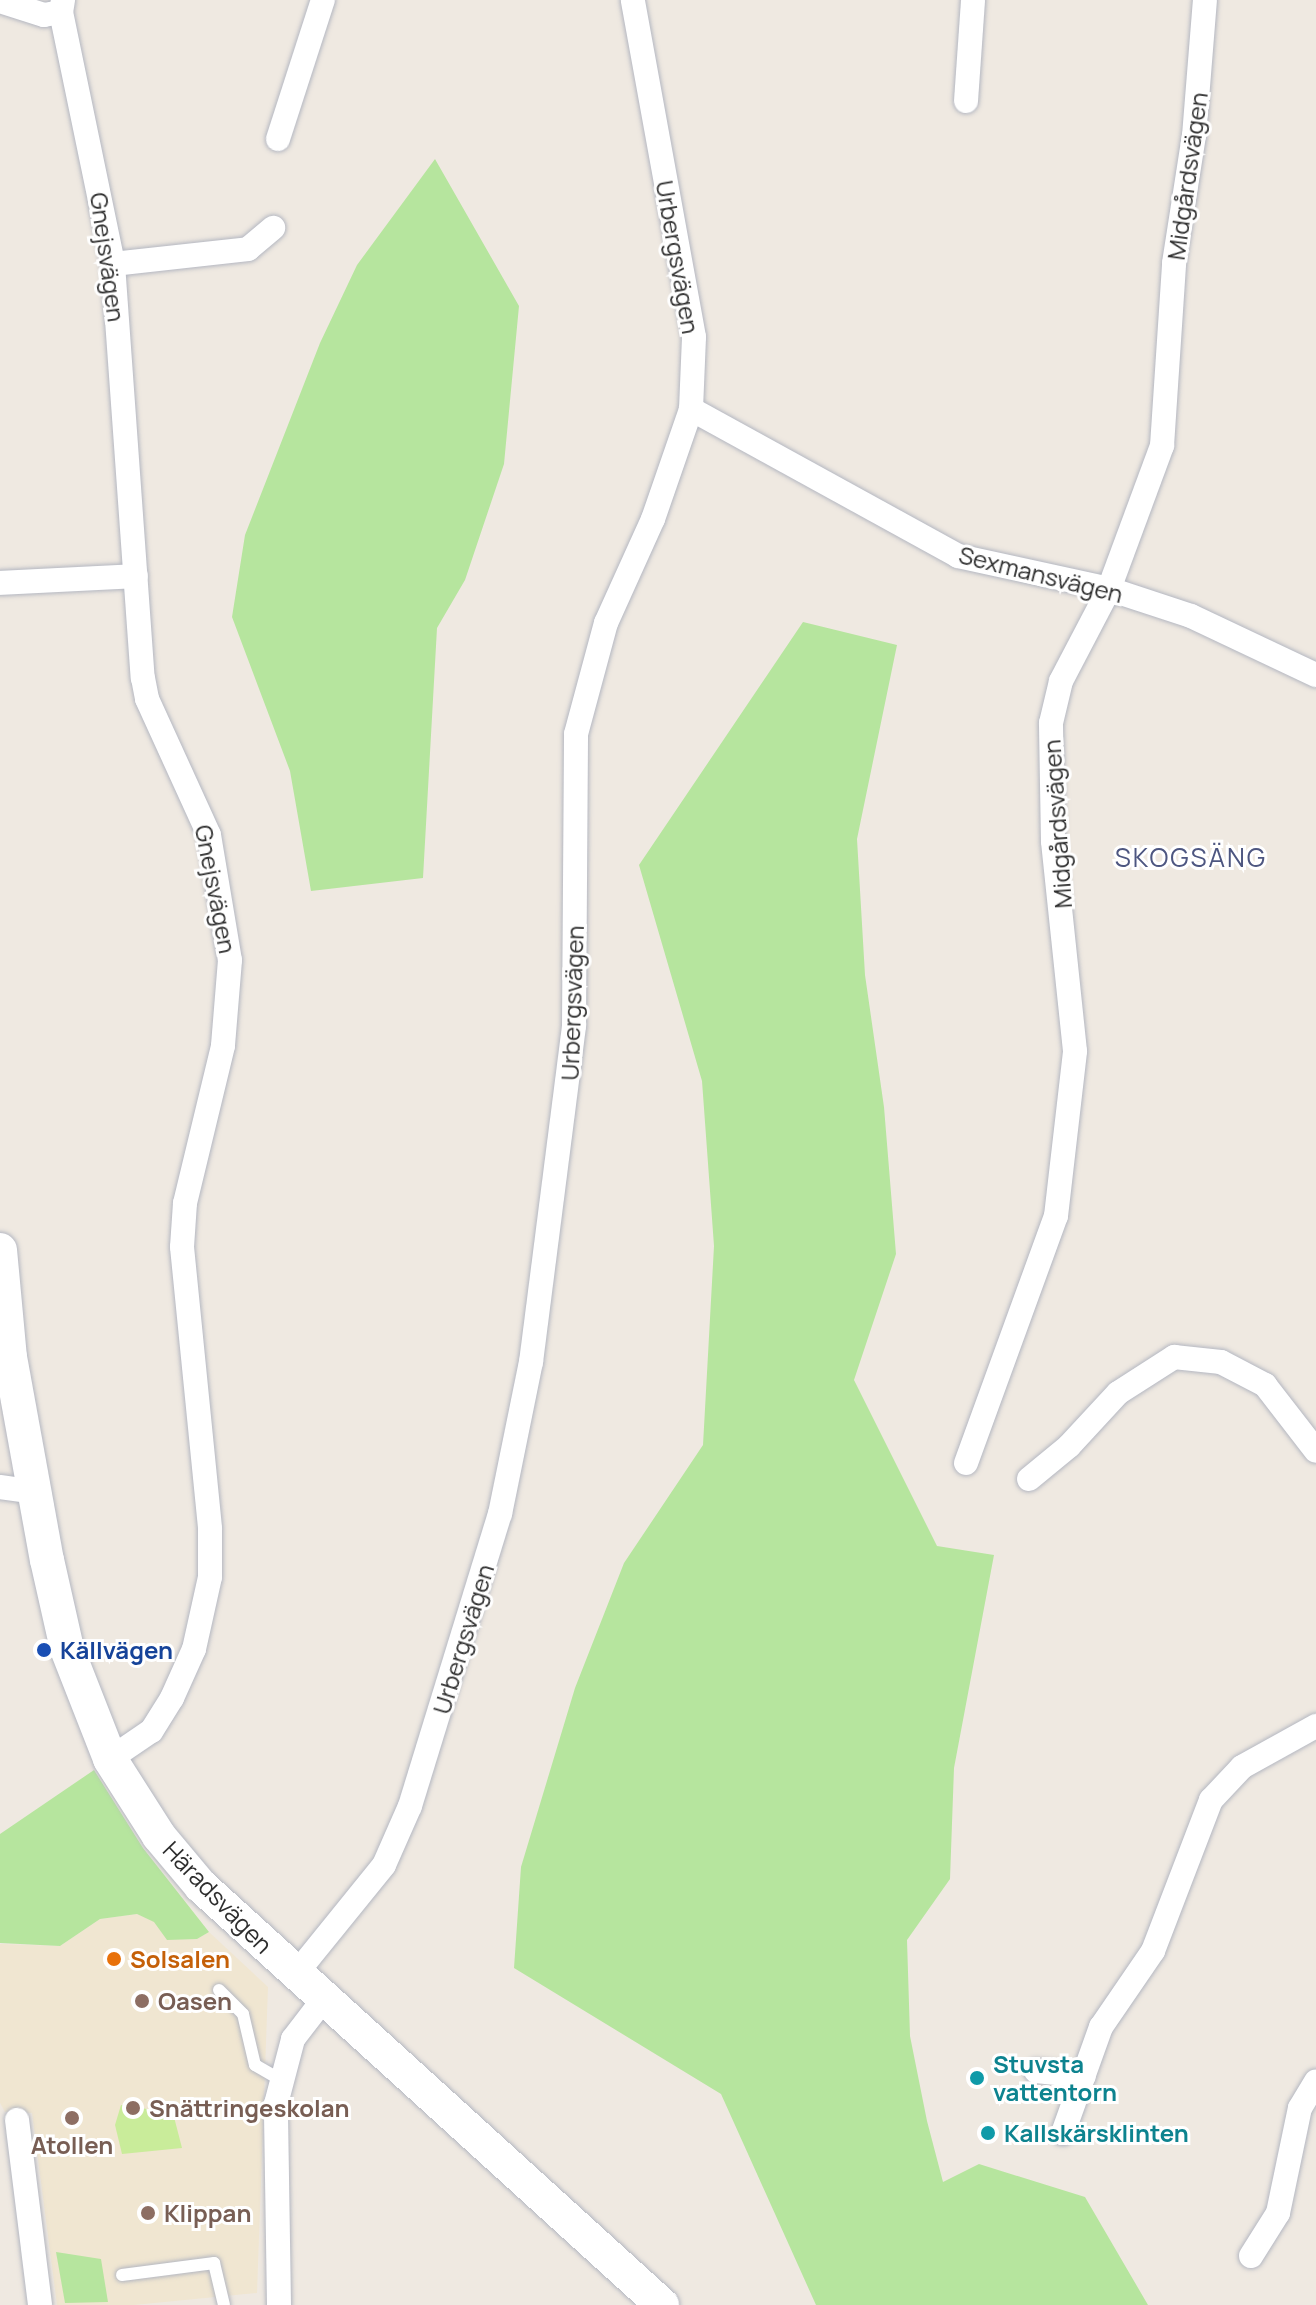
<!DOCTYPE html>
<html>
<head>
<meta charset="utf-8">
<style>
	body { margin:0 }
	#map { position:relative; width:1316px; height:2305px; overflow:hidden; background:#efe9e1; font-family:Manrope,sans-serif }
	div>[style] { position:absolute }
	.education>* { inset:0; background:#f0e6d1 }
	.green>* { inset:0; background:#b6e59e }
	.pitch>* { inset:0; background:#c9ec9a }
	.roads { filter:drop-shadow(0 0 2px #b4b7c1) drop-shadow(0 0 2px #b4b7c1) }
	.lane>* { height:12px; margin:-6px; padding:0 6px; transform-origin:6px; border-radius:6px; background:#fff }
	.street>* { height:24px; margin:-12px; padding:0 12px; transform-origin:12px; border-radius:12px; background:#fff }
	.secondary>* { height:34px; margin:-17px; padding:0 17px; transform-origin:17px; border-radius:17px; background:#fff }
	.dots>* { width:22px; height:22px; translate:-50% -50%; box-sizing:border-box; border:4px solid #fff; border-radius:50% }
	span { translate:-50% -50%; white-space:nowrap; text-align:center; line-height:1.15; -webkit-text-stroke:6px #fff; paint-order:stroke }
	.street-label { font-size:24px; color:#2e2e2e }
	.transit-label { font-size:24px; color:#164399; font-weight:700 }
	.left { translate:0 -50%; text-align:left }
	.food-label { font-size:24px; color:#c56008; font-weight:700 }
	.education-label { font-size:24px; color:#785e54; font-weight:700 }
	.culture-label { font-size:24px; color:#0d838f; font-weight:700 }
	.neighbourhood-label { font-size:26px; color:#4d5680; letter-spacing:2px }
</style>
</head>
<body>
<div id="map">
	<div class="education">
		<i style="clip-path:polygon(137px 1914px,197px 1939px,209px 1932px,268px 1987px,257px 2293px,134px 2305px,57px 2305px,32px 2113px,5px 2112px,0 2103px,0 1944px,60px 1946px,100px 1919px)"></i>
	</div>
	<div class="green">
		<i style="clip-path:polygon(435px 159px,519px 306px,504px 464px,465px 580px,437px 628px,423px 878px,311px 891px,290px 771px,232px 617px,245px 535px,320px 343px,357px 265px)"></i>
		<i style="clip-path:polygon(803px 622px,897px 645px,857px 839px,865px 975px,884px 1107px,896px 1254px,854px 1380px,937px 1546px,994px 1555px,954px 1768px,950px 1879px,907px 1940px,910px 2036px,927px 2121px,943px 2182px,979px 2164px,1085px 2197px,1148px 2305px,816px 2305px,721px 2094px,514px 1968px,521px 1867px,575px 1688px,624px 1563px,703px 1445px,714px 1246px,702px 1081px,639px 865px)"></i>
		<i style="clip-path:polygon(94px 1770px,143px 1848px,209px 1932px,197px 1939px,167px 1940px,154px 1922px,137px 1914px,100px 1919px,60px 1946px,0 1943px,0 1834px)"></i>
		<i style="clip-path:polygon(56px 2252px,101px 2259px,108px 2302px,65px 2303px)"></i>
	</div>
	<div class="pitch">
		<i style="clip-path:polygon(121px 2105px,173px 2113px,182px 2148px,122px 2154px,115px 2125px)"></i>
	</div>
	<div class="roads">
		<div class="lane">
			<i style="left:219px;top:1990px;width:34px;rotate:45deg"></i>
			<i style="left:243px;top:2014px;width:52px;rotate:76.8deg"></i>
			<i style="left:255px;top:2065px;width:30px;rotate:30deg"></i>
			<i style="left:122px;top:2275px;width:93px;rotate:-7.4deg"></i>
			<i style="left:214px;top:2263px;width:43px;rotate:76.6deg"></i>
		</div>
		<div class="street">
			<i style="left:63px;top:0;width:12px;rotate:99deg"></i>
			<i style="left:61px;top:12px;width:257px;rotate:78.3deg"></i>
			<i style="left:113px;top:264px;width:415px;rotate:85.9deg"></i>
			<i style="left:143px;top:678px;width:21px;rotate:79deg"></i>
			<i style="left:147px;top:699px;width:149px;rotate:65.5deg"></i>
			<i style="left:209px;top:835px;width:127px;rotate:80.5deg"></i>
			<i style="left:230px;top:960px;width:86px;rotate:94.7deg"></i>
			<i style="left:223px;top:1046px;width:162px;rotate:103.6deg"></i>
			<i style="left:185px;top:1203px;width:44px;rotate:93.9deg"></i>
			<i style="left:182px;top:1247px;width:283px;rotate:84.3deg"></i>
			<i style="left:210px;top:1529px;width:48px;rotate:90deg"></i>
			<i style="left:210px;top:1577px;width:74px;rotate:102.5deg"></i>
			<i style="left:194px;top:1649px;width:54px;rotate:114.2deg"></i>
			<i style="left:172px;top:1698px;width:39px;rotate:122deg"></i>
			<i style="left:151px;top:1731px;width:50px;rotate:145.7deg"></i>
			<i style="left:0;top:1px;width:46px;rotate:17.7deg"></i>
			<i style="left:44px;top:15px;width:17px;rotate:-10deg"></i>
			<i style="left:966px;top:101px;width:101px;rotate:-86deg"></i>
			<i style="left:278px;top:139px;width:146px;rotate:-72.1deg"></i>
			<i style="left:113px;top:264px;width:136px;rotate:-6.3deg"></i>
			<i style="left:248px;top:249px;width:33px;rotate:-40deg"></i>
			<i style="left:691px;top:409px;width:305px;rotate:28.8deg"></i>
			<i style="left:958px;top:556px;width:155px;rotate:12.3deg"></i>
			<i style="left:1109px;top:589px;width:86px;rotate:18.2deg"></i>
			<i style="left:1191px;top:616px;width:138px;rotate:25.3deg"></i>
			<i style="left:0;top:583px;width:136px;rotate:-2.9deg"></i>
			<i style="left:966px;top:1463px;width:263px;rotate:-70deg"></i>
			<i style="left:1056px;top:1216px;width:166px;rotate:-83.4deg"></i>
			<i style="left:1075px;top:1051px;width:211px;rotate:-96deg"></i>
			<i style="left:1053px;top:841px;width:118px;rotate:-91deg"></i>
			<i style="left:1051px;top:723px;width:43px;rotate:-76.6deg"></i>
			<i style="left:1061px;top:681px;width:104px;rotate:-62.4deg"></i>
			<i style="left:1109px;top:589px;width:153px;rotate:-69.7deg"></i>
			<i style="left:1162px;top:446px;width:183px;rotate:-86.2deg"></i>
			<i style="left:1174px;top:263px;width:129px;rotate:-81.1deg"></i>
			<i style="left:1194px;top:136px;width:136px;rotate:-85.4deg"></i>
			<i style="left:1029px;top:1479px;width:52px;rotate:-39.5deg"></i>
			<i style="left:1069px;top:1446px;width:72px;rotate:-47.2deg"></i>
			<i style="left:1118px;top:1393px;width:67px;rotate:-32.7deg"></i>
			<i style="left:1174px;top:1357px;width:47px;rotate:6.1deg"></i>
			<i style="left:1221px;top:1362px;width:50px;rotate:27.6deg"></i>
			<i style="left:1265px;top:1385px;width:83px;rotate:52.3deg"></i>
			<i style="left:0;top:1487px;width:35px;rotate:8deg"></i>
			<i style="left:295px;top:1975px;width:141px;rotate:-51deg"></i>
			<i style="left:384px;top:1865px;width:64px;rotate:-66.2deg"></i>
			<i style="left:410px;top:1806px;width:306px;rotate:-72.9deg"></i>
			<i style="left:500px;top:1514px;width:155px;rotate:-78.5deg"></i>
			<i style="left:531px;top:1362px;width:339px;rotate:-82.7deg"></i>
			<i style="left:574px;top:1026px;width:292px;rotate:-89.6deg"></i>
			<i style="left:576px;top:734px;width:115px;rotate:-74.9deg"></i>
			<i style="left:606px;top:623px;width:114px;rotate:-65.7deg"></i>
			<i style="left:653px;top:519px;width:116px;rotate:-70.9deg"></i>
			<i style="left:691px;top:409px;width:72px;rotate:-87.6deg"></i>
			<i style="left:694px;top:337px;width:342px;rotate:-100.3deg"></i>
			<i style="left:1036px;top:2071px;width:48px;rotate:5.9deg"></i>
			<i style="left:17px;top:2120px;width:186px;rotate:82.9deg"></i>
			<i style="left:1063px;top:2133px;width:113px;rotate:-70.3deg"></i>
			<i style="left:1101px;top:2027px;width:92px;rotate:-55.6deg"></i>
			<i style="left:1153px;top:1951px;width:162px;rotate:-69deg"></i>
			<i style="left:1211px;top:1800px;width:45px;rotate:-46.8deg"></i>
			<i style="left:1242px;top:1767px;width:85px;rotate:-29deg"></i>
			<i style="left:1251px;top:2256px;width:51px;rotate:-57.9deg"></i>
			<i style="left:1278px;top:2213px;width:107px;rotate:-78.2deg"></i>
			<i style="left:1300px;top:2108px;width:31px;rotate:-59deg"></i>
			<i style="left:279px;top:2305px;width:201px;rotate:-90.9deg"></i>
			<i style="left:276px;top:2104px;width:67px;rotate:-75.3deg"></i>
			<i style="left:293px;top:2039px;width:49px;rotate:-52.4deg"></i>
		</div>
		<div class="secondary">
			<i style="left:0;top:1250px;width:107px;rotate:84.7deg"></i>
			<i style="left:10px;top:1357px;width:206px;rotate:79.7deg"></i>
			<i style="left:47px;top:1560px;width:91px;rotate:77.3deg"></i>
			<i style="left:67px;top:1649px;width:118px;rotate:68.6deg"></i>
			<i style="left:110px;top:1759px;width:91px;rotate:57.5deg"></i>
			<i style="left:159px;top:1836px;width:65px;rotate:50deg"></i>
			<i style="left:201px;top:1886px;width:623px;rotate:42.27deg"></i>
		</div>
	</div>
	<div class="dots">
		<i style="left:44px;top:1650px;background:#1a4fb4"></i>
		<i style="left:114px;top:1959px;background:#e8710a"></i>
		<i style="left:142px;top:2001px;background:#8d6e63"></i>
		<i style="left:977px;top:2078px;background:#0f9aa8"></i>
		<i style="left:133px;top:2108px;background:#8d6e63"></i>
		<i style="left:72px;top:2118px;background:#8d6e63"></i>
		<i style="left:988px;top:2133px;background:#0f9aa8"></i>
		<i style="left:148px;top:2213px;background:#8d6e63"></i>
	</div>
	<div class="street-label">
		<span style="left:1187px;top:176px;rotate:-82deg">Midgårdsvägen</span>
		<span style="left:108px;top:257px;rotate:82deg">Gnejsvägen</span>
		<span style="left:678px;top:257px;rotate:80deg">Urbergsvägen</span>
		<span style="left:1041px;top:574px;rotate:14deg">Sexmansvägen</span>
		<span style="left:1057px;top:824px;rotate:-94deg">Midgårdsvägen</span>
		<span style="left:216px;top:889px;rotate:79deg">Gnejsvägen</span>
		<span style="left:572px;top:1003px;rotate:-88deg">Urbergsvägen</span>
		<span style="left:463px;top:1639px;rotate:-73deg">Urbergsvägen</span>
		<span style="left:218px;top:1897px;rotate:46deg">Häradsvägen</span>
	</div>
	<div class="transit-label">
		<span class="left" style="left:60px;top:1650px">Källvägen</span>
	</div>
	<div class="food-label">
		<span class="left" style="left:130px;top:1959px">Solsalen</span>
	</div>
	<div class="education-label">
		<span class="left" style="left:158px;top:2001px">Oasen</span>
		<span class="left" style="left:149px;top:2108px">Snättringeskolan</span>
		<span style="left:72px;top:2145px">Atollen</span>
		<span class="left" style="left:164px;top:2213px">Klippan</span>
	</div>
	<div class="culture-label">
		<span class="left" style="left:993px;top:2078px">Stuvsta<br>vattentorn</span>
		<span class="left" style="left:1004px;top:2133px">Kallskärsklinten</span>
	</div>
	<div class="neighbourhood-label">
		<span style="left:1191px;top:858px">SKOGSÄNG</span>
	</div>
</div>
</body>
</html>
